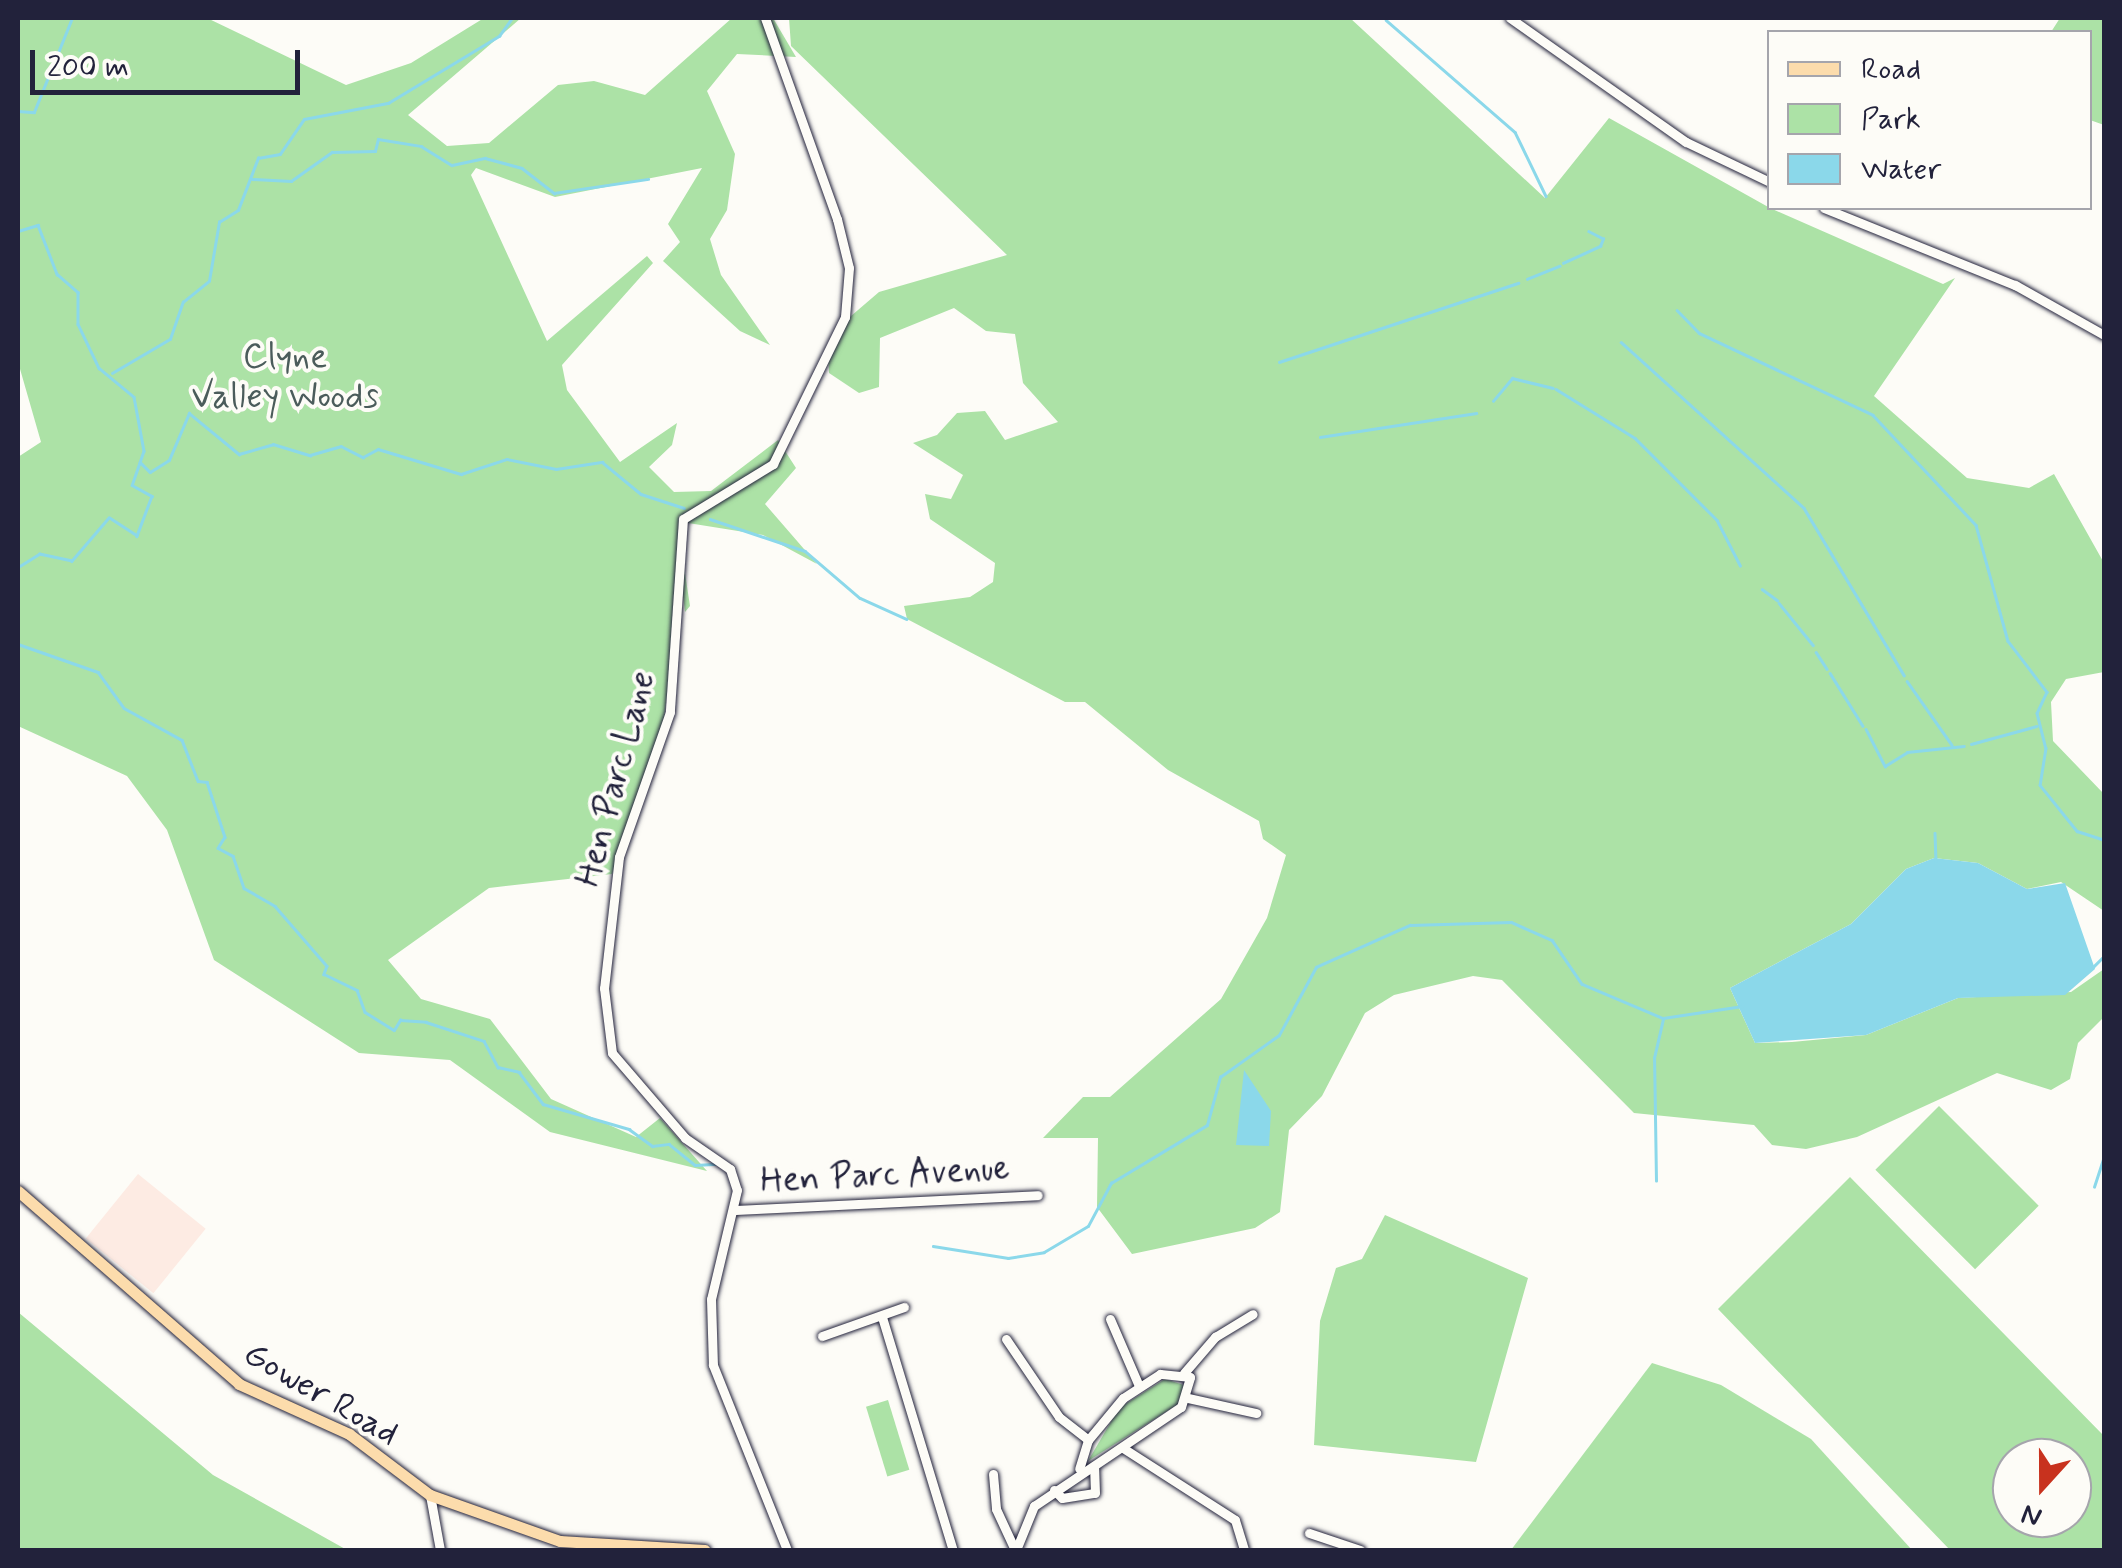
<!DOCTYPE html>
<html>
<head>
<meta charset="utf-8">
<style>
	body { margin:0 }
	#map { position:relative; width:2122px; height:1568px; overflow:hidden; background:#fdfcf7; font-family:Mynerve,sans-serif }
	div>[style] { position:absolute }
	.built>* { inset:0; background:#fdebe3; transform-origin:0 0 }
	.green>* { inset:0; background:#ace2a6; transform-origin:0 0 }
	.water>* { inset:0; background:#8bd8ea }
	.stream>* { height:2.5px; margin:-1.25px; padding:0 1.25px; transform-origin:1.25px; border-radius:1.25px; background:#8bd8ea }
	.roads { filter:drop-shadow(0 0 2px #22223b) drop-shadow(0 0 2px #22223b) }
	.minor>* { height:9px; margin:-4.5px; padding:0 4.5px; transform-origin:4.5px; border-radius:4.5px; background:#fdfcf7 }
	.major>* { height:11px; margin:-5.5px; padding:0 5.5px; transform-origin:5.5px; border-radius:5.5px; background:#fcdcac }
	span { translate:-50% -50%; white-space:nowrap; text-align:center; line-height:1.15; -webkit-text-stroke:8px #fdfcf7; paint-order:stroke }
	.park-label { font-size:35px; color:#4b5c5b }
	.street-label { font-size:35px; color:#22223b }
	.frame { position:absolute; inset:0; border:20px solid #22223b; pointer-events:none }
	.legend { position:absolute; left:1767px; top:30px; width:325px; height:180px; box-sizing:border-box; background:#fdfcf7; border:2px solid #a5a5ac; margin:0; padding:12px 18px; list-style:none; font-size:30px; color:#22223b }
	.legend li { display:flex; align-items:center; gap:20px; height:50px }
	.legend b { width:50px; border:2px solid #a5a5ac }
	.north { position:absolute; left:1992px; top:1438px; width:100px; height:100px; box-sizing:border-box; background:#fdfcf7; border:2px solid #a5a5ac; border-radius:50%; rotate:201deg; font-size:28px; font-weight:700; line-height:40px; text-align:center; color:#22223b }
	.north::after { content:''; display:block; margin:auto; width:35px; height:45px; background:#c8321e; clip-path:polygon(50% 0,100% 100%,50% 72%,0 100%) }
	.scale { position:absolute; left:30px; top:50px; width:270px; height:45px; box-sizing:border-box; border:5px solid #22223b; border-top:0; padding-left:12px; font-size:30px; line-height:35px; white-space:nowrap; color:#22223b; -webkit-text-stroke:8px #fdfcf7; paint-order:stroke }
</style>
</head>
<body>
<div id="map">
	<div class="built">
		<i style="left:138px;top:1174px;width:87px;height:83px;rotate:39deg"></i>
	</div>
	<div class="green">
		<i style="clip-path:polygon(18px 18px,207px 18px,346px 85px,411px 63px,484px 18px,521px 18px,408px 115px,447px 146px,489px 143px,558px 85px,594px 81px,645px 95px,732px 18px,773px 18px,796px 57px,737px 54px,707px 91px,735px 154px,727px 210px,710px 239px,721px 275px,770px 345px,740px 331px,663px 261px,680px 242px,668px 224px,702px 168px,555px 197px,476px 168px,471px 175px,547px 341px,647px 256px,653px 263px,562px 365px,567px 390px,620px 462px,677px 423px,672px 445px,649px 467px,674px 492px,711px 491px,778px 440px,796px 468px,765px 504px,817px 564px,763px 535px,688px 523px,681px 547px,690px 606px,685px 612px,681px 579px,663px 727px,612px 874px,489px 888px,388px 960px,421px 999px,490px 1019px,551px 1099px,636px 1137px,660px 1118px,707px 1171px,550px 1132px,450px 1060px,359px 1053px,214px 960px,167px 830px,127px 776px,18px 726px,18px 457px,41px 442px,18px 362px)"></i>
		<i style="clip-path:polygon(789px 18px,1350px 18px,1545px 198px,1609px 118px,1770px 208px,1943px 284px,1955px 278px,1874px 396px,1967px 478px,2029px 488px,2054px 474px,2104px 563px,2104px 672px,2066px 679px,2051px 702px,2053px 741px,2104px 794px,2104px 911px,2061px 882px,2027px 889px,1978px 863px,1934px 858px,1906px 869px,1851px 924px,1730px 988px,1755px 1043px,1792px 1042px,1866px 1035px,1958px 998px,2071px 992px,2104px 969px,2104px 1017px,2078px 1043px,2070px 1079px,2051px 1090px,1997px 1073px,1857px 1137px,1806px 1149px,1772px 1145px,1754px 1125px,1634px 1113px,1502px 980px,1473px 976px,1394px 995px,1365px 1013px,1322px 1096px,1289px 1130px,1280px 1212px,1255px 1228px,1132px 1254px,1097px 1207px,1098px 1138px,1043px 1138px,1083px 1097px,1110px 1097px,1221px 999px,1267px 918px,1286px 855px,1263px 839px,1259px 821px,1168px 770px,1085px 702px,1065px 702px,907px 619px,904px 606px,970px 597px,993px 582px,995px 563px,930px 519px,925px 494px,951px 499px,963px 475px,913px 443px,937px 435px,957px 413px,985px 411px,1005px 440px,1058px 422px,1023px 383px,1015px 334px,986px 331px,954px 308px,880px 338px,879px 387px,859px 393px,829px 373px,828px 355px,851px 316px,879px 292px,1007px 255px,791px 46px)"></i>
		<i style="clip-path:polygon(2060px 18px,2104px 18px,2104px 125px,2090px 120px,2090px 32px,2051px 32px)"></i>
		<i style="left:1939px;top:1106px;width:141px;height:90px;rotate:45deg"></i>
		<i style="clip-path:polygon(evenodd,1850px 1177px,2104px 1436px,2104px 1550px,1950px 1550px,1718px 1309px,1850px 1177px,2012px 1458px,2072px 1458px,2072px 1518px,2012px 1518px,2012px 1458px)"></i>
		<i style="clip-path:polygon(1385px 1215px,1528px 1278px,1476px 1462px,1314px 1445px,1320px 1321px,1336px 1268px,1362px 1259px)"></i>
		<i style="clip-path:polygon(18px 1312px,213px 1475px,347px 1550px,18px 1550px)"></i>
		<i style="clip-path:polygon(1652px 1363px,1721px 1385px,1811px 1439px,1912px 1550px,1511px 1550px)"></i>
		<i style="clip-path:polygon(1165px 1379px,1184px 1385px,1180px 1403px,1088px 1461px,1119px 1408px)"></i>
		<i style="left:888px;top:1400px;width:73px;height:23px;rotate:73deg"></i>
	</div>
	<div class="water">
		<i style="clip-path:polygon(1934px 858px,1978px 863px,2027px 889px,2065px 883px,2095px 969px,2065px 995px,1958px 998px,1866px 1035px,1755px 1043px,1730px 988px,1851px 924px,1906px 869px)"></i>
		<i style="clip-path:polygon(1244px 1070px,1271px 1111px,1269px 1146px,1236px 1145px)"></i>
	</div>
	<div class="stream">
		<i style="left:1386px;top:20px;width:171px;rotate:41deg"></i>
		<i style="left:1515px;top:132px;width:71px;rotate:64.2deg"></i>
		<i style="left:18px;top:111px;width:16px;rotate:4deg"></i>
		<i style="left:34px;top:112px;width:101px;rotate:-68deg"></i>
		<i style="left:252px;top:179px;width:39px;rotate:3deg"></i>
		<i style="left:291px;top:181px;width:50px;rotate:-35.3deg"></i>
		<i style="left:332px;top:152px;width:43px;rotate:-1.3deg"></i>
		<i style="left:375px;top:151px;width:12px;rotate:-76deg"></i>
		<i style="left:378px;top:139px;width:44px;rotate:9.2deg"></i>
		<i style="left:421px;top:146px;width:36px;rotate:32deg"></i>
		<i style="left:452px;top:165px;width:34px;rotate:-12deg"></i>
		<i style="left:485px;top:158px;width:38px;rotate:15deg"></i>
		<i style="left:522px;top:168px;width:41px;rotate:38deg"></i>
		<i style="left:554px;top:193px;width:95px;rotate:-8.5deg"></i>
		<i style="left:18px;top:231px;width:21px;rotate:-17deg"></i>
		<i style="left:38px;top:225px;width:53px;rotate:68.8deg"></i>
		<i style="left:57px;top:274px;width:28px;rotate:41deg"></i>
		<i style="left:78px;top:292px;width:32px;rotate:90deg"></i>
		<i style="left:78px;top:324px;width:49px;rotate:64.5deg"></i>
		<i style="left:99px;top:368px;width:45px;rotate:39.6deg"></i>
		<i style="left:134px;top:397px;width:55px;rotate:79.5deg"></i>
		<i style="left:144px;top:451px;width:36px;rotate:109deg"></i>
		<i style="left:132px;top:485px;width:23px;rotate:29deg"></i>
		<i style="left:152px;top:496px;width:43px;rotate:110.6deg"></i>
		<i style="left:137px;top:536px;width:33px;rotate:-147deg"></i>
		<i style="left:109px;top:518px;width:57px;rotate:130.7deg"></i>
		<i style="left:72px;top:561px;width:33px;rotate:-168deg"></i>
		<i style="left:40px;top:554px;width:26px;rotate:148deg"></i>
		<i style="left:1563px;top:263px;width:41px;rotate:-24.7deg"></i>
		<i style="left:1600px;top:246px;width:8px;rotate:-67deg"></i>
		<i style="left:1603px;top:239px;width:16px;rotate:-153deg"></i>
		<i style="left:1527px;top:279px;width:35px;rotate:-22deg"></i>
		<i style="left:1677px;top:310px;width:32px;rotate:46deg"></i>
		<i style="left:1699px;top:333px;width:192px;rotate:25.2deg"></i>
		<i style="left:1873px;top:415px;width:151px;rotate:46.9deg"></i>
		<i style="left:1976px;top:525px;width:120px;rotate:74.6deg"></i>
		<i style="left:2008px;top:641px;width:64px;rotate:52.6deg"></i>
		<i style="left:2047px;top:692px;width:23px;rotate:115deg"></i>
		<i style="left:2037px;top:713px;width:36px;rotate:76deg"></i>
		<i style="left:2046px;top:748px;width:37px;rotate:99deg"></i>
		<i style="left:2040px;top:785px;width:59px;rotate:51.2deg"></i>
		<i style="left:2077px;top:831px;width:28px;rotate:18deg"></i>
		<i style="left:1621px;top:342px;width:247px;rotate:42.2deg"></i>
		<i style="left:1804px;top:508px;width:195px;rotate:59.1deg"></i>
		<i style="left:1279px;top:362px;width:252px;rotate:-18.3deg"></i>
		<i style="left:112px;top:373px;width:67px;rotate:-30.4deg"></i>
		<i style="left:170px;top:339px;width:39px;rotate:-71deg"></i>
		<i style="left:183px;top:302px;width:33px;rotate:-39deg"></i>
		<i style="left:209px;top:281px;width:60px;rotate:-80.4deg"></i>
		<i style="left:219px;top:222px;width:22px;rotate:-32deg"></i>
		<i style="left:238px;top:210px;width:56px;rotate:-69deg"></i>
		<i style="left:258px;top:158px;width:22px;rotate:-10deg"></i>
		<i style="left:280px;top:154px;width:42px;rotate:-55.6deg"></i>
		<i style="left:304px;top:119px;width:86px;rotate:-10.8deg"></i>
		<i style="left:388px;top:103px;width:130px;rotate:-31.1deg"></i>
		<i style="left:499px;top:36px;width:22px;rotate:-54deg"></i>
		<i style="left:1556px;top:389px;width:93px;rotate:31.8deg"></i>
		<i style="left:1635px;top:438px;width:116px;rotate:45deg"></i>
		<i style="left:1717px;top:520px;width:51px;rotate:62.9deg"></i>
		<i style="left:1493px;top:401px;width:30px;rotate:-50deg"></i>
		<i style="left:1512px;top:378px;width:42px;rotate:13.7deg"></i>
		<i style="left:1320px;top:437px;width:158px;rotate:-8.7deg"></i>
		<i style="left:140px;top:462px;width:14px;rotate:45deg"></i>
		<i style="left:150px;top:472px;width:22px;rotate:-32deg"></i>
		<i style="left:169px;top:460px;width:51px;rotate:-66.9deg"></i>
		<i style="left:189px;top:413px;width:65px;rotate:39.4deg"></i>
		<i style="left:239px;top:454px;width:35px;rotate:-16deg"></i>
		<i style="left:273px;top:444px;width:39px;rotate:17deg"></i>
		<i style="left:310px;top:455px;width:32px;rotate:-16deg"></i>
		<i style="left:341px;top:446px;width:25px;rotate:27deg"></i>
		<i style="left:363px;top:457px;width:17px;rotate:-28deg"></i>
		<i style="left:378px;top:449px;width:87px;rotate:16.8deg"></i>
		<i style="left:461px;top:474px;width:48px;rotate:-18.1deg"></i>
		<i style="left:507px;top:459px;width:50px;rotate:11.5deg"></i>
		<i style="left:556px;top:469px;width:47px;rotate:-8.7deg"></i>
		<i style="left:602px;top:462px;width:50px;rotate:39.4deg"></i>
		<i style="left:641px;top:494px;width:45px;rotate:18deg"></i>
		<i style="left:710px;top:519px;width:100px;rotate:18.6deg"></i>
		<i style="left:805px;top:551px;width:72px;rotate:40.5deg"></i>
		<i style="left:860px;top:598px;width:51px;rotate:24.1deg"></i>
		<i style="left:1762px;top:589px;width:19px;rotate:36deg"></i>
		<i style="left:1779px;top:603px;width:54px;rotate:51deg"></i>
		<i style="left:18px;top:644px;width:85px;rotate:19.3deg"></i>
		<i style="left:98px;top:672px;width:44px;rotate:54.2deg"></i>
		<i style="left:124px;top:708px;width:66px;rotate:28.9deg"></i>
		<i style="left:182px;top:740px;width:44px;rotate:68.7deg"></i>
		<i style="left:198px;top:781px;width:9px;rotate:6deg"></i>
		<i style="left:207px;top:782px;width:58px;rotate:71.9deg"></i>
		<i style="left:225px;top:837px;width:13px;rotate:122deg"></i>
		<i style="left:218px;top:848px;width:17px;rotate:28deg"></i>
		<i style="left:233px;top:856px;width:34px;rotate:71deg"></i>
		<i style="left:244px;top:888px;width:36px;rotate:30deg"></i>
		<i style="left:275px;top:906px;width:79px;rotate:49.1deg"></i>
		<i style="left:327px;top:966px;width:9px;rotate:111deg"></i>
		<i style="left:324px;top:974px;width:37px;rotate:26deg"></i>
		<i style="left:357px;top:990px;width:23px;rotate:70deg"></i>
		<i style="left:365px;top:1012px;width:34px;rotate:32deg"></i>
		<i style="left:394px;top:1030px;width:12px;rotate:-59deg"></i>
		<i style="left:400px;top:1020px;width:26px;rotate:4deg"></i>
		<i style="left:426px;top:1022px;width:61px;rotate:18.1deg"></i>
		<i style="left:484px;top:1041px;width:30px;rotate:62deg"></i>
		<i style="left:498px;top:1067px;width:22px;rotate:13deg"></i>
		<i style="left:519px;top:1072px;width:40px;rotate:53deg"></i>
		<i style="left:543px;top:1104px;width:90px;rotate:16.2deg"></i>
		<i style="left:629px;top:1129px;width:29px;rotate:36deg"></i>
		<i style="left:652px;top:1146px;width:17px;rotate:-7deg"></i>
		<i style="left:669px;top:1144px;width:33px;rotate:39deg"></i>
		<i style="left:695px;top:1165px;width:22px;rotate:-3deg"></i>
		<i style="left:1816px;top:652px;width:20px;rotate:57deg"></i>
		<i style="left:1830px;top:673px;width:62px;rotate:58.1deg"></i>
		<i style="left:1907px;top:681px;width:78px;rotate:54.9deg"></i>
		<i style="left:1866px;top:729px;width:42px;rotate:62.8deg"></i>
		<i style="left:1885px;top:766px;width:26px;rotate:-32deg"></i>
		<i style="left:1907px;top:752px;width:57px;rotate:-6deg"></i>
		<i style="left:1971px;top:744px;width:68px;rotate:-15.3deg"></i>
		<i style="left:1935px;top:833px;width:28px;rotate:88deg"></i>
		<i style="left:2093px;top:967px;width:16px;rotate:-45deg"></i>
		<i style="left:1656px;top:1181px;width:123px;rotate:-90.9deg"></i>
		<i style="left:1654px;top:1058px;width:40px;rotate:-77deg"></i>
		<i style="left:2094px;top:1187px;width:32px;rotate:-72deg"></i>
		<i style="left:933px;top:1246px;width:76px;rotate:9.1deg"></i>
		<i style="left:1008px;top:1258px;width:36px;rotate:-9deg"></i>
		<i style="left:1044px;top:1252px;width:51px;rotate:-30.6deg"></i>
		<i style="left:1088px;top:1226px;width:49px;rotate:-61.9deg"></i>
		<i style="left:1111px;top:1183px;width:112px;rotate:-31.1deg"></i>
		<i style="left:1207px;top:1125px;width:50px;rotate:-74.8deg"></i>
		<i style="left:1220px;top:1077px;width:72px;rotate:-35.4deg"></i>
		<i style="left:1279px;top:1035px;width:77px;rotate:-61.4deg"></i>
		<i style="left:1316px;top:967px;width:103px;rotate:-24.1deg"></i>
		<i style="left:1410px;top:925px;width:101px;rotate:-1.7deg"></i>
		<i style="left:1511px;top:922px;width:45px;rotate:23.7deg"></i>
		<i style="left:1552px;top:940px;width:53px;rotate:55.7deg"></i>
		<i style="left:1582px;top:984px;width:88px;rotate:22.8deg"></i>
		<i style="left:1663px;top:1018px;width:80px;rotate:-8.6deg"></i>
	</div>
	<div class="roads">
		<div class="minor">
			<i style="left:765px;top:18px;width:214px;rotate:70.3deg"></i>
			<i style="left:837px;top:219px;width:50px;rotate:76.2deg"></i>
			<i style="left:849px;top:268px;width:49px;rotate:94.7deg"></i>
			<i style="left:845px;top:317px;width:164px;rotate:116.1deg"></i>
			<i style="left:773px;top:464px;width:105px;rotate:148.6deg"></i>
			<i style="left:683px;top:519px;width:193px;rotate:93.9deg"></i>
			<i style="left:670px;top:712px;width:154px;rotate:109.4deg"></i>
			<i style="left:619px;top:857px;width:132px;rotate:96.5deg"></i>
			<i style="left:604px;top:988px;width:65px;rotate:83deg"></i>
			<i style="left:612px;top:1053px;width:112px;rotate:49.3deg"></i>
			<i style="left:685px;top:1138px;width:55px;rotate:34.6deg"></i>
			<i style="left:730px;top:1169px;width:22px;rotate:72deg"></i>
			<i style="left:737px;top:1190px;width:112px;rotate:103.4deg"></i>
			<i style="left:711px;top:1299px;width:66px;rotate:88.3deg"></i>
			<i style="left:713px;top:1365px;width:199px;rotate:68.2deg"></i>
			<i style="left:1510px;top:18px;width:215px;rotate:35.2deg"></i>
			<i style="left:1686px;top:142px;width:93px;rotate:25.5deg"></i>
			<i style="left:1824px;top:208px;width:206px;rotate:22deg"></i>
			<i style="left:2015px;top:285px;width:102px;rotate:29.3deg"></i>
			<i style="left:735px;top:1210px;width:303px;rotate:-2.8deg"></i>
			<i style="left:882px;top:1317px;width:244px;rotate:73.1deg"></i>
			<i style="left:1110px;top:1319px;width:73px;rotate:66.6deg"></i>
			<i style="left:822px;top:1336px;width:87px;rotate:-19.5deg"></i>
			<i style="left:1006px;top:1339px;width:94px;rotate:55.8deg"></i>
			<i style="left:1059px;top:1417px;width:37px;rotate:38deg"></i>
			<i style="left:1184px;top:1373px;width:48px;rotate:-49.3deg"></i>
			<i style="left:1215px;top:1337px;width:44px;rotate:-31.2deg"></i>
			<i style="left:1188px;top:1398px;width:70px;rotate:12.4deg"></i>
			<i style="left:1123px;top:1448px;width:133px;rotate:32.7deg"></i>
			<i style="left:1235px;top:1520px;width:31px;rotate:73deg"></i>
			<i style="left:993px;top:1474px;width:35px;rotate:85deg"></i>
			<i style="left:996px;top:1509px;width:45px;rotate:65.1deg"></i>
			<i style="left:1054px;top:1490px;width:11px;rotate:45deg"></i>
			<i style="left:1062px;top:1498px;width:33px;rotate:-9deg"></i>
			<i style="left:1095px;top:1493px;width:27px;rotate:-92deg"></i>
			<i style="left:430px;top:1495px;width:56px;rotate:79.7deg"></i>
			<i style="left:1309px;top:1533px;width:54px;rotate:18.4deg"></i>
			<i style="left:1016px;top:1550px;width:48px;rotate:-67.8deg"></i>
			<i style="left:1034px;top:1506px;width:177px;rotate:-34deg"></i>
			<i style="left:1181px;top:1407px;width:31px;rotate:-73deg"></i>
			<i style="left:1190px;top:1377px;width:30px;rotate:-174deg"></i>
			<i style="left:1160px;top:1374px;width:44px;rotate:147deg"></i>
			<i style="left:1123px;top:1398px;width:55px;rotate:129.8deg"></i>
			<i style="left:1088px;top:1440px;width:30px;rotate:107deg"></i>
		</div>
		<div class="major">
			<i style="left:18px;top:1191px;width:293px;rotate:41.1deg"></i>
			<i style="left:239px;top:1384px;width:121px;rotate:24.4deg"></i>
			<i style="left:349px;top:1434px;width:101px;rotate:37deg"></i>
			<i style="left:430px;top:1495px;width:138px;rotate:19.5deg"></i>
			<i style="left:560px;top:1541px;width:145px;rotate:3.6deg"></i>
		</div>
	</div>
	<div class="park-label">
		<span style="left:285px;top:377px">Clyne<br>Valley Woods</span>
	</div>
	<div class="street-label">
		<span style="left:616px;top:779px;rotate:-75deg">Hen Parc Lane</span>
		<span style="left:885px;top:1175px;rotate:-3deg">Hen Parc Avenue</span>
		<span style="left:321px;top:1394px;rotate:30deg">Gower Road</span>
	</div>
	<div class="frame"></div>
	<ul class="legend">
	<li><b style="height:12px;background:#fcdcac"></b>Road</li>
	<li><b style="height:28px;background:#ace2a6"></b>Park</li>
	<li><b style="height:28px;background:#8bd8ea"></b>Water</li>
	</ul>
	<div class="north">N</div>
	<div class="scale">200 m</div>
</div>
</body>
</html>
